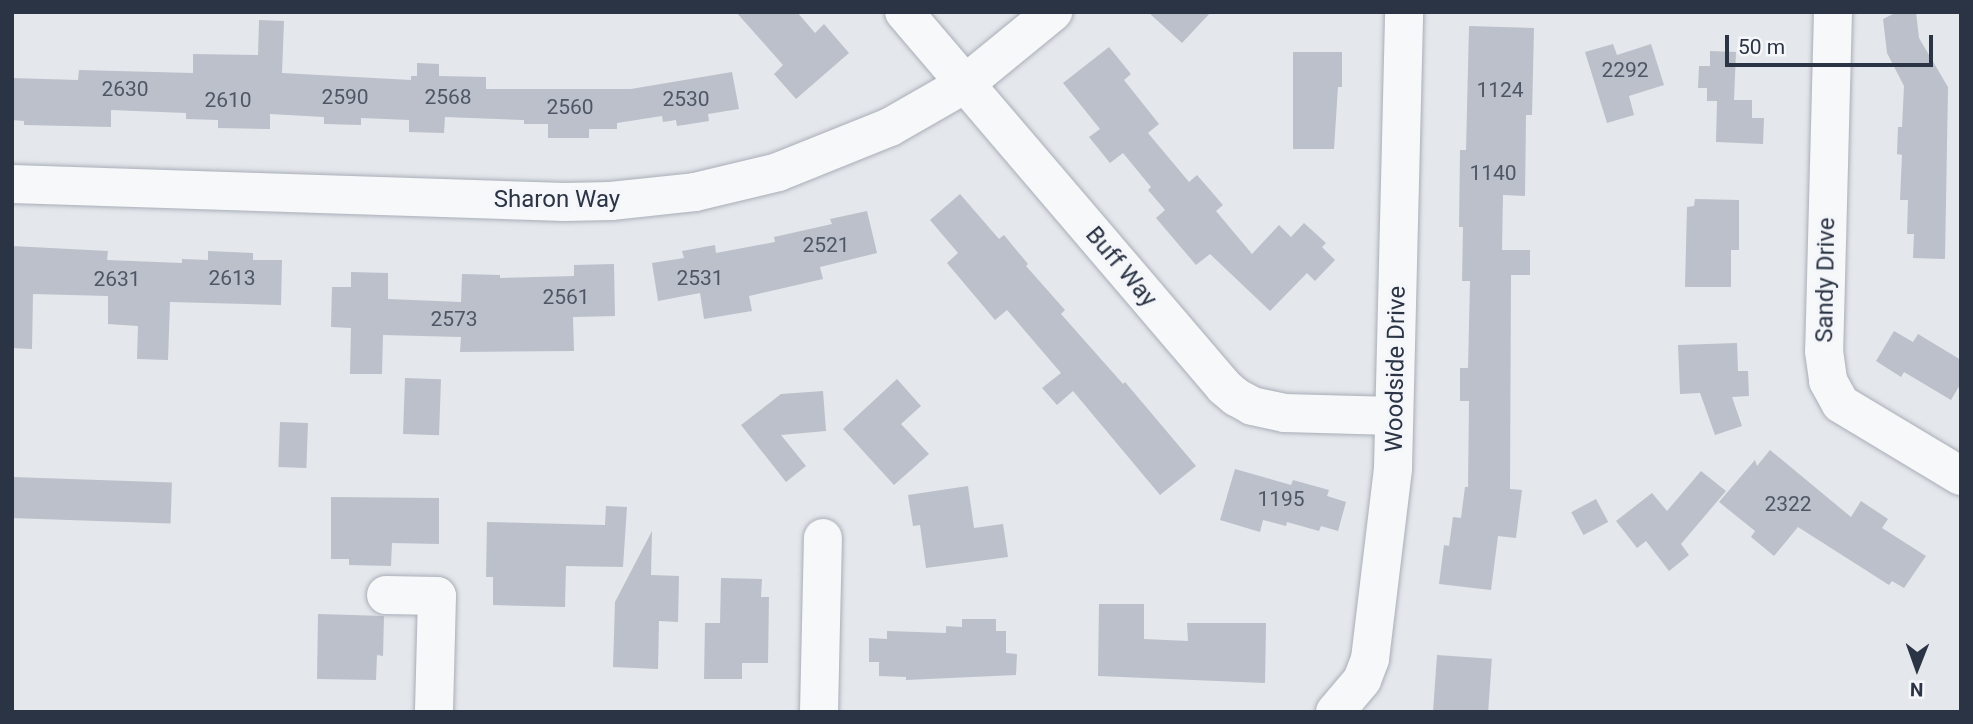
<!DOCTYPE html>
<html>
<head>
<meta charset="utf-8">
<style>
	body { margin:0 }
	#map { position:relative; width:1973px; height:724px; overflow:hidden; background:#e4e7ec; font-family:Roboto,sans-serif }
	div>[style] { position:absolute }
	.building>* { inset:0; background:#bbc0ca; transform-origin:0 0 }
	.roads { filter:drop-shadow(0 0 2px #a9aeb7) drop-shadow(0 0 2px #a9aeb7) }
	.minor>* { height:38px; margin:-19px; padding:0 19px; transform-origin:19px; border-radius:19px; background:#f7f8fa }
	span { translate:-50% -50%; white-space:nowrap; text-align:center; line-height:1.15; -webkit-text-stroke:7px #f4f6f9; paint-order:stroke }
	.number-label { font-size:21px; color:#4f5766 }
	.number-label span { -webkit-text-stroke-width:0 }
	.street-label { font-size:24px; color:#2b3445 }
	.frame { position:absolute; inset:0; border:14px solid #2b3445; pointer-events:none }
	.north { position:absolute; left:1882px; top:633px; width:70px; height:70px; -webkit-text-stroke:5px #f4f6f9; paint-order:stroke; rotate:181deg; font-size:19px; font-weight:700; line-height:28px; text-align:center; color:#2b3445 }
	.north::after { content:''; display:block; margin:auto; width:24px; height:32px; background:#2b3445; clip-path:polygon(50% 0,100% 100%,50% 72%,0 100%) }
	.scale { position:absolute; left:1725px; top:35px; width:208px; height:32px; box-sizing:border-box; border:4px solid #2b3445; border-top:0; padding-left:9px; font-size:21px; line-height:24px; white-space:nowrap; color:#2b3445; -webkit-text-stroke:5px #f4f6f9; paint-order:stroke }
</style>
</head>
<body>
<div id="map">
	<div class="building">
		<i style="clip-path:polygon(736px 12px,797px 12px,815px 33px,824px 24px,849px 53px,796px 99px,774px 74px,783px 65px)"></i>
		<i style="clip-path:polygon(1148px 12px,1211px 12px,1182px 43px)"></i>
		<i style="clip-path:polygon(1897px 12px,1916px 12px,1919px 38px,1948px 87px,1945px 259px,1913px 258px,1914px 234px,1907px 234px,1908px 200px,1900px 200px,1902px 155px,1897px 154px,1898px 127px,1902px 127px,1904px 86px,1887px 53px,1883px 19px)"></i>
		<i style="clip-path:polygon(259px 20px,284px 21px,282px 73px,411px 80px,411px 76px,417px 76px,417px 63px,439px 64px,439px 76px,486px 77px,486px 89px,631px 89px,732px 72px,739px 109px,708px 114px,709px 121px,677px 126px,676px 120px,663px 122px,662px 116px,617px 123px,617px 129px,589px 129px,589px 138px,548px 138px,548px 124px,524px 124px,524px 120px,445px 117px,444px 133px,409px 132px,409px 120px,361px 118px,361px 125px,324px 124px,324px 117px,270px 114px,270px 129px,218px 128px,218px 120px,186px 119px,186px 113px,111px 110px,111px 127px,24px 125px,24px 121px,12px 120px,12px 78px,78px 80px,79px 70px,193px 73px,193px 54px,258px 55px)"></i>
		<i style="clip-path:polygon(1469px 26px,1534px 28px,1532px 115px,1526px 115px,1525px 196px,1503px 195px,1502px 250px,1530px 250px,1530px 275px,1511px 275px,1510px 489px,1522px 490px,1516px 538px,1498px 536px,1491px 590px,1439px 584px,1444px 545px,1449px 546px,1453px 517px,1461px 518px,1465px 487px,1468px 487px,1469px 401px,1460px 401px,1460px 368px,1468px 368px,1470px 281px,1462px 281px,1463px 227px,1459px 227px,1460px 150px,1466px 150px)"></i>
		<i style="clip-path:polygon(1613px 44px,1617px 55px,1651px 44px,1664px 85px,1629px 96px,1634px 115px,1607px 123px,1585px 52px)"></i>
		<i style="clip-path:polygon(1109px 47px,1131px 74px,1124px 80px,1159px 124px,1148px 133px,1189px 182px,1197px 175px,1223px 205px,1216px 211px,1252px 254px,1279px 225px,1291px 237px,1304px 223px,1326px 243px,1322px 247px,1335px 260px,1315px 281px,1307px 273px,1270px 311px,1210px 254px,1196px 265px,1156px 218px,1165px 210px,1148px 190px,1151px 187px,1123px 153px,1110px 163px,1089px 137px,1100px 129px,1063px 83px)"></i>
		<i style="clip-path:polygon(1710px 51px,1736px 52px,1734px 100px,1752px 100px,1752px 118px,1764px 118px,1763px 144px,1716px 142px,1717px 101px,1707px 101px,1707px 88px,1698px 88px,1699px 66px,1710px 66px)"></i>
		<i style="clip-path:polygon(1293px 52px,1342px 52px,1342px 87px,1338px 87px,1334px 149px,1293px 149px)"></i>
		<i style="clip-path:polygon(960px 194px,999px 239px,1004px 235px,1028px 264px,1026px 266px,1065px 310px,1061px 314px,1123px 384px,1125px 382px,1196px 466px,1160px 495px,1073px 391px,1057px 405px,1042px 388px,1061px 373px,1007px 310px,995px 320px,947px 263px,958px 253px,930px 220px)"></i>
		<i style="clip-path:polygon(1695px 199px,1739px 200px,1739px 250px,1731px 250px,1731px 287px,1685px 287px,1687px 207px,1694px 206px)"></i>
		<i style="clip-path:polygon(867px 211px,877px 253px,820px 267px,823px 279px,749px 296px,752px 311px,704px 319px,700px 293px,658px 301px,652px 263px,684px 258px,682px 251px,715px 245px,716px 253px,775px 242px,774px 237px,832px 224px,830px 219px)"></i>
		<i style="clip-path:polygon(12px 246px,108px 251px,107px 260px,182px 263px,182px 259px,208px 260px,208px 251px,253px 253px,253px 260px,282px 260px,281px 305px,170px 302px,168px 360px,137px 359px,138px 326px,108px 324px,108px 296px,33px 294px,32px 349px,12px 348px)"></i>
		<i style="clip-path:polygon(614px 264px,615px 316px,573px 317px,574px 351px,460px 352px,461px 337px,383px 335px,382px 374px,350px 374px,351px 328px,331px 327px,332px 287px,351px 287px,351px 272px,388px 273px,388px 299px,461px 302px,462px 274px,500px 275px,500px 278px,574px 276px,574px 265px)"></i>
		<i style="clip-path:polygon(1894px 331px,1913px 342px,1918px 334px,1961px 360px,1961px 383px,1951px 400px,1904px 372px,1901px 377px,1876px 361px)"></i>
		<i style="clip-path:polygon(1737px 343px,1738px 371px,1748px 371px,1749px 396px,1732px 397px,1742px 426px,1715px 435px,1700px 393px,1680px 394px,1678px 345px)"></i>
		<i style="left:405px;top:378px;width:36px;height:56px;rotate:2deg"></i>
		<i style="clip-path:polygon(897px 379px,921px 406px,901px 424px,929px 454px,894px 485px,843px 429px)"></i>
		<i style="clip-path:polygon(823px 391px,826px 431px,781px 435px,806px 466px,786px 482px,741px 425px,781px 394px)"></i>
		<i style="left:280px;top:422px;width:28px;height:45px;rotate:2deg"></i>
		<i style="clip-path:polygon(1770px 450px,1851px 517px,1861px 501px,1888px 519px,1882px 528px,1926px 556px,1904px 588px,1892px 581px,1889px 585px,1798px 527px,1774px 556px,1751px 537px,1755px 531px,1719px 502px,1755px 460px,1757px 466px)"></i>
		<i style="clip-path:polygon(1235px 469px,1291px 485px,1293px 480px,1329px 490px,1327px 496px,1346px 502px,1338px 531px,1321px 526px,1319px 531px,1287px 522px,1286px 526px,1263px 520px,1260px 532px,1220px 520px)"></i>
		<i style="clip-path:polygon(1701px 471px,1726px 491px,1681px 544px,1689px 555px,1669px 571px,1646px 541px,1637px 548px,1616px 521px,1652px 493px,1667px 511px)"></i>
		<i style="left:12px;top:477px;width:160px;height:41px;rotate:2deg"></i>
		<i style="clip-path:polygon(968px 486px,974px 528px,1003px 524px,1008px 557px,926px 568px,920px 525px,913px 526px,908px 495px)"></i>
		<i style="clip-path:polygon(331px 497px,439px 498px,439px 544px,392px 543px,391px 566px,349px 565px,349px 559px,331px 559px)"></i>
		<i style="left:1596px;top:499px;width:26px;height:28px;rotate:62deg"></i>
		<i style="clip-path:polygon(606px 506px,627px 507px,623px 567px,566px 566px,565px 607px,493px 605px,493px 577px,486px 577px,487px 522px,605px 525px)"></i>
		<i style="clip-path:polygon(652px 531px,651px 575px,679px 576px,678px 622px,659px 621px,658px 669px,613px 667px,615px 602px)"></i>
		<i style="clip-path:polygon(721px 578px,762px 579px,761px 597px,769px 597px,768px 663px,742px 663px,742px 679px,704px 679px,705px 623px,720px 623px)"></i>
		<i style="clip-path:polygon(1099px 604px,1144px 604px,1144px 639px,1188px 641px,1187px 623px,1266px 623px,1265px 683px,1098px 676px)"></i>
		<i style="clip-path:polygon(318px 614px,384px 616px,383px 656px,377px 655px,376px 680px,317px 679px)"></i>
		<i style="clip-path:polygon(962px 619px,996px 619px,996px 631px,1006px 631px,1006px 653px,1017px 654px,1016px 675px,906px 680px,906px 677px,879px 676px,879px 662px,869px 662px,869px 638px,887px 639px,887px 631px,946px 633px,946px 626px,962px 627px)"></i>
		<i style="left:1437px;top:655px;width:55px;height:57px;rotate:4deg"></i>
	</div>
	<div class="roads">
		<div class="minor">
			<i style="left:904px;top:12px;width:493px;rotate:49.5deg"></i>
			<i style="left:1224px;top:387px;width:16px;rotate:40deg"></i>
			<i style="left:1236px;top:397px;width:18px;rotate:29deg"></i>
			<i style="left:1252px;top:406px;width:33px;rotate:12deg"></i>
			<i style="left:1284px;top:413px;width:110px;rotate:1.6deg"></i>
			<i style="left:1833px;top:12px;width:339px;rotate:91.5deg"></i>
			<i style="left:1824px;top:351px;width:30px;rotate:82deg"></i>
			<i style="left:1828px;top:381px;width:26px;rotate:61deg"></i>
			<i style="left:1841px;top:404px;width:140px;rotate:31deg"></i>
			<i style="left:12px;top:184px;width:553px;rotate:1.86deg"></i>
			<i style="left:565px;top:202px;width:46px;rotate:-1.2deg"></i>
			<i style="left:611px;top:201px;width:84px;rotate:-6.1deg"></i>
			<i style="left:695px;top:192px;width:85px;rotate:-13.5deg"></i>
			<i style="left:778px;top:172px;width:121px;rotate:-21.9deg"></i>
			<i style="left:890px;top:127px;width:86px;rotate:-29.8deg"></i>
			<i style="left:965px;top:84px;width:114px;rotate:-39.3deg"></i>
			<i style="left:386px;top:595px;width:51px;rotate:1.1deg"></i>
			<i style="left:437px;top:596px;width:116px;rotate:91.5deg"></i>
			<i style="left:819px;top:712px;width:174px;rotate:-88.7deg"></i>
			<i style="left:1335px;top:712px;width:42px;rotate:-49.8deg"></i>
			<i style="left:1362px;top:680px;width:22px;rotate:-69deg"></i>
			<i style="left:1370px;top:659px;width:192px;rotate:-83.1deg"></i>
			<i style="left:1393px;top:468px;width:456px;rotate:-88.6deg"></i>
		</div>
	</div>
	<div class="number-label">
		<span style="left:1625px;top:70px">2292</span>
		<span style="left:125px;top:89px">2630</span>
		<span style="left:1500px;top:90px">1124</span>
		<span style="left:345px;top:97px">2590</span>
		<span style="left:448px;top:97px">2568</span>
		<span style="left:686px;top:99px">2530</span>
		<span style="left:228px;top:100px">2610</span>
		<span style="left:570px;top:107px">2560</span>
		<span style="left:1493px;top:173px">1140</span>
		<span style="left:826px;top:245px">2521</span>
		<span style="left:232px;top:278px">2613</span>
		<span style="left:700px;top:278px">2531</span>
		<span style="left:117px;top:279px">2631</span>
		<span style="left:566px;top:297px">2561</span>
		<span style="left:454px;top:319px">2573</span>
		<span style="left:1281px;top:499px">1195</span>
		<span style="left:1788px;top:504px">2322</span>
	</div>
	<div class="street-label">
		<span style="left:557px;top:200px">Sharon Way</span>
		<span style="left:1121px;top:267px;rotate:50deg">Buff Way</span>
		<span style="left:1826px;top:280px;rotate:-89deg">Sandy Drive</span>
		<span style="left:1396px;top:369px;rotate:-89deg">Woodside Drive</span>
	</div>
	<div class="frame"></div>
	<div class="north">N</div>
	<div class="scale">50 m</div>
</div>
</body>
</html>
